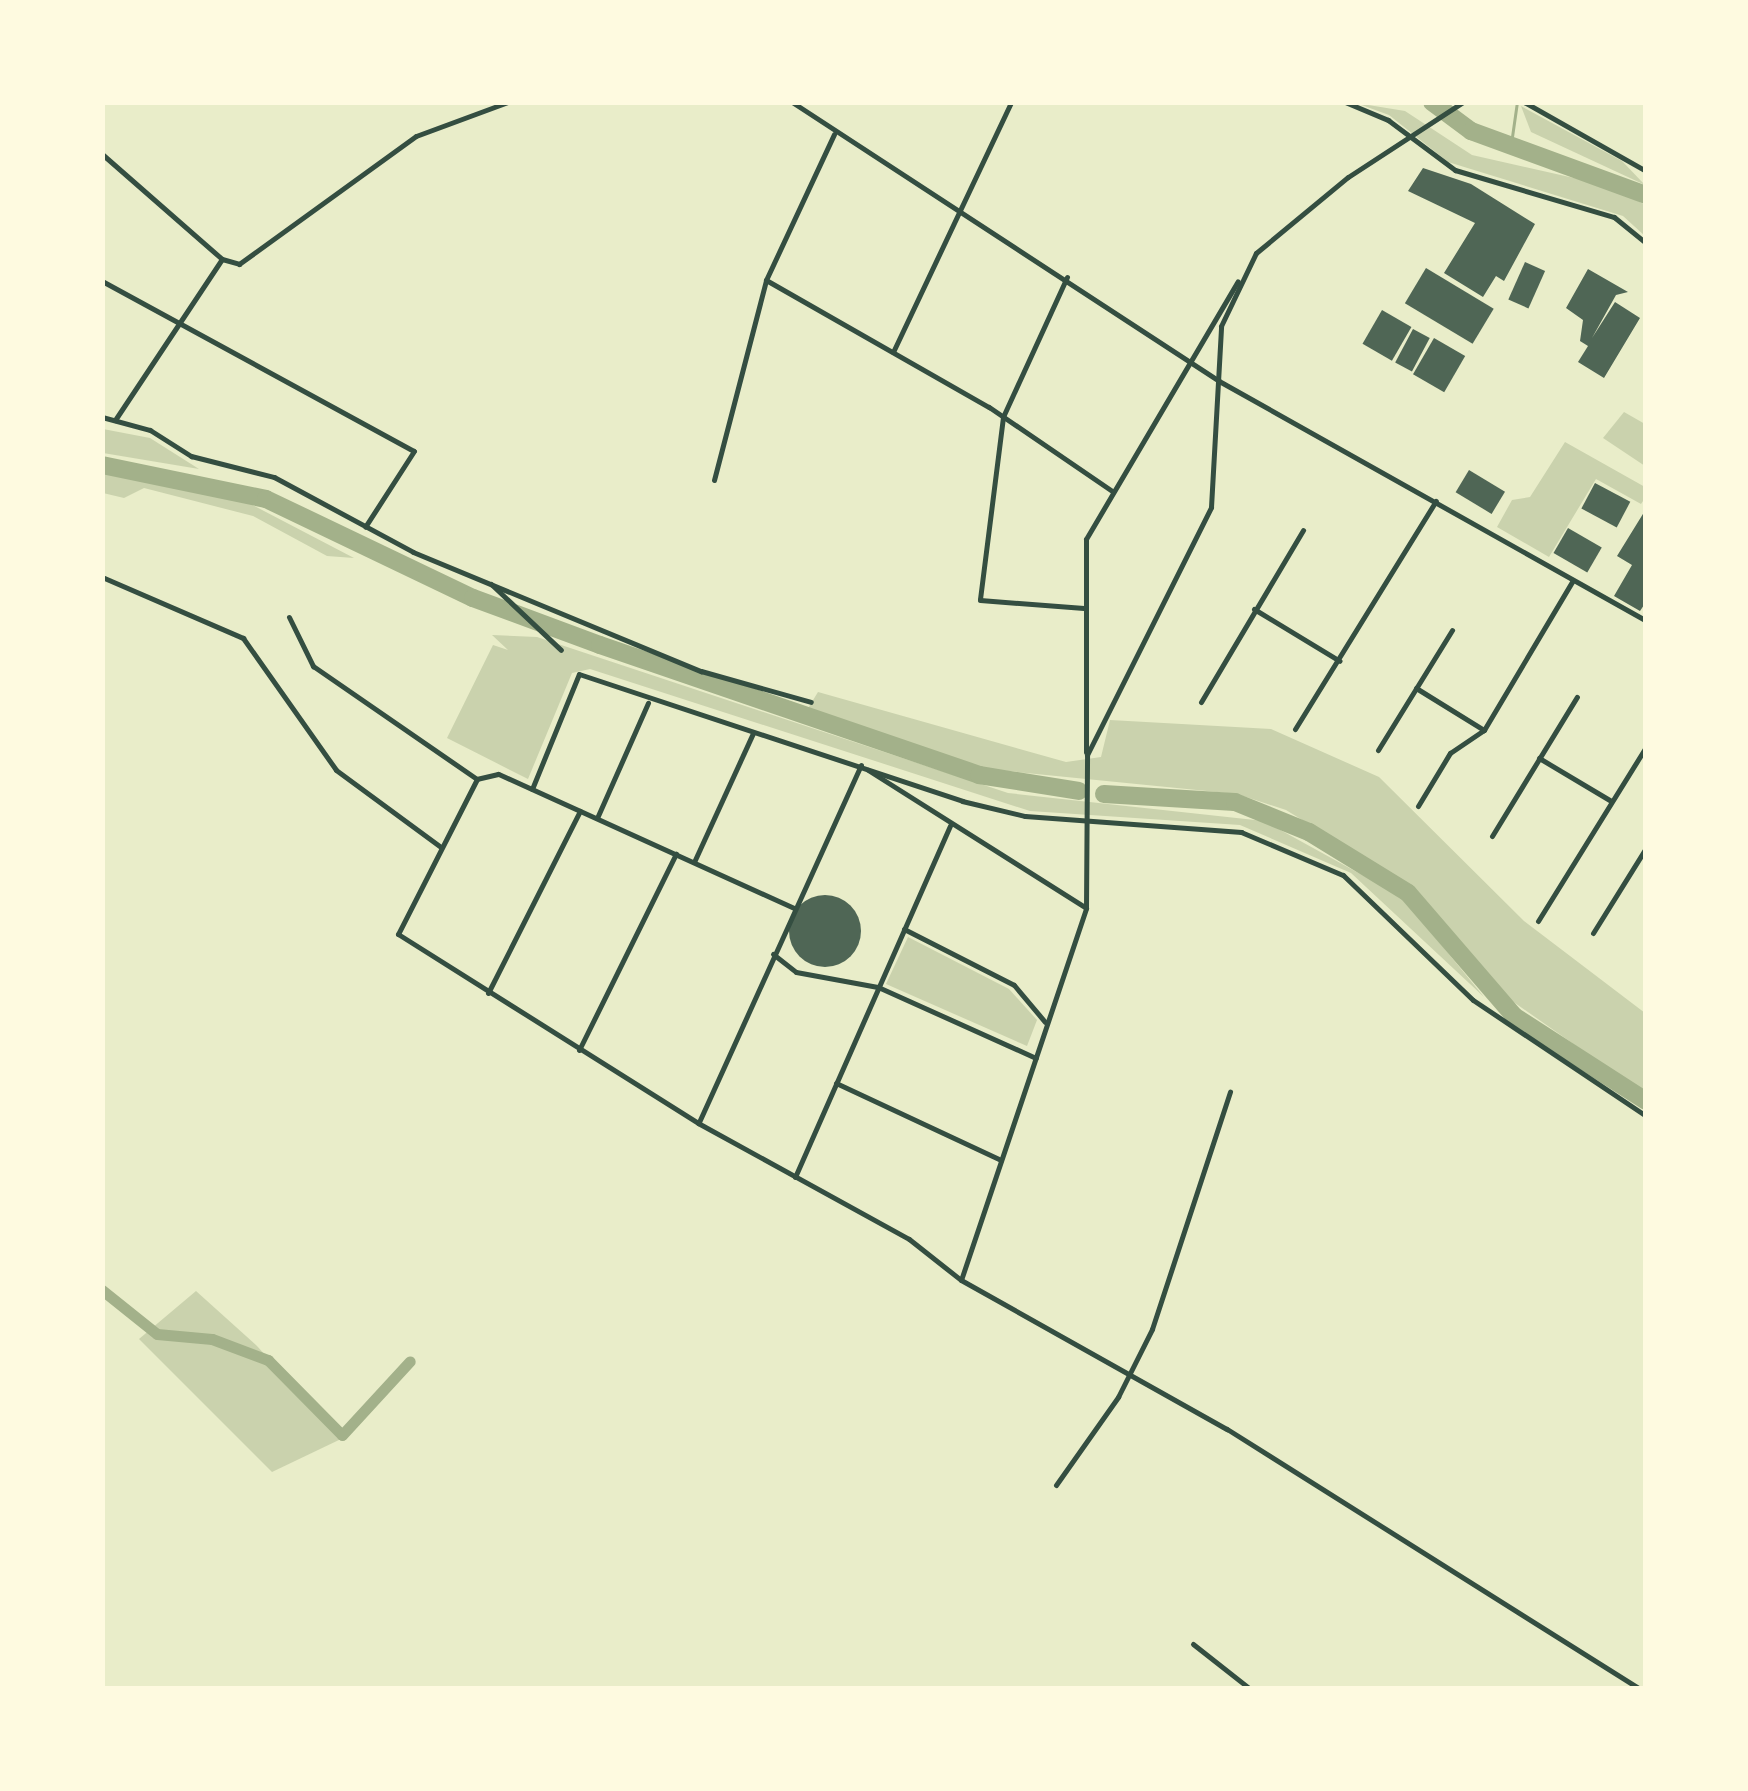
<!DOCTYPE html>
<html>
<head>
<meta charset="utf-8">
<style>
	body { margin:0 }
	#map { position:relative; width:1748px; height:1791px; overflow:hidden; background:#e9edc9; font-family:"Zilla Slab",serif }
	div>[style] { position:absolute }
	.green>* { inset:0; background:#cad2ad }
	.stream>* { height:2.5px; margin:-1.25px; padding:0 1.25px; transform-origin:1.25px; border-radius:1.25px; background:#a3b18a }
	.canal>* { height:11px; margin:-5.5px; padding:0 5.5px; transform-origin:5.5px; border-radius:5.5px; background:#a3b18a }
	.river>* { height:18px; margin:-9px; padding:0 9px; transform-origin:9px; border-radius:9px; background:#a3b18a }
	.building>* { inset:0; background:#4f6655; transform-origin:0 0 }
	.round { border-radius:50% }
	.minor>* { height:5px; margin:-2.5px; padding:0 2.5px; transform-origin:2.5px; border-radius:2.5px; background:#344e41 }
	span { translate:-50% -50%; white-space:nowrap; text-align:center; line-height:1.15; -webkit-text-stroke:10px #fefae0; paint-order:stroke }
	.frame { position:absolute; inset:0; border:105px solid #fefae0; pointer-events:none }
</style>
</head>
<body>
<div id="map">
	<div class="green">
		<i style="clip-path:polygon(1356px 103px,1405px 111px,1472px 155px,1614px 187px,1645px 205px,1645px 236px,1623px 216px,1448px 162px,1389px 115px)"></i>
		<i style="clip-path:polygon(1521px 106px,1622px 161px,1645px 185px,1531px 132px)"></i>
		<i style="clip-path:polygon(1624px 412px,1645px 424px,1645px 466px,1603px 438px)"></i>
		<i style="clip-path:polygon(103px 429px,150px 438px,199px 469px,103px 453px)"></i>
		<i style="clip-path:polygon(1565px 442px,1645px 487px,1645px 498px,1641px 504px,1596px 479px,1549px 557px,1497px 527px,1512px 500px,1530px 497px)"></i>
		<i style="clip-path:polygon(103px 473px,241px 499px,354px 558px,327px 556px,253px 516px,144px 488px,124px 498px,103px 493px)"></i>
		<i style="clip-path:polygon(492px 635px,537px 637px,1008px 793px,1264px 821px,1402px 897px,1484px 997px,1351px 873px,1240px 825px,1030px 811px,590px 669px,572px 673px,528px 779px,447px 738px,493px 645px,508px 650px)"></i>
		<i style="clip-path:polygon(818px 692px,1066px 762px,1101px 757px,1110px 720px,1271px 729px,1379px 777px,1524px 921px,1645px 1013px,1645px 1094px,1495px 989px,1411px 887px,1286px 810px,1237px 794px,987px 769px,835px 725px,807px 710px)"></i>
		<i style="clip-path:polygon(908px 937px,1009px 989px,1037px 1020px,1027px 1046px,886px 984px)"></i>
		<i style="clip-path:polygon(196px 1291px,257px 1346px,341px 1439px,272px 1472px,139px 1339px)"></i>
	</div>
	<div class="stream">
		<i style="left:1511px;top:144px;width:42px;rotate:-81.9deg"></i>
	</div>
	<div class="canal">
		<i style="left:102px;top:1290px;width:70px;rotate:38.7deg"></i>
		<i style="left:157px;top:1334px;width:55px;rotate:5.2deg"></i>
		<i style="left:212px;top:1339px;width:60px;rotate:20.6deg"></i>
		<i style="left:268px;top:1360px;width:105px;rotate:45.4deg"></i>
		<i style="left:342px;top:1435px;width:100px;rotate:-47.4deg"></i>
	</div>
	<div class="river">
		<i style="left:1432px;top:102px;width:49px;rotate:36.6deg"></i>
		<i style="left:1471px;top:131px;width:186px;rotate:20.1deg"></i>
		<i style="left:102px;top:465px;width:167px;rotate:11.7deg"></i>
		<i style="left:266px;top:499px;width:229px;rotate:25.6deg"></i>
		<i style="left:473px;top:598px;width:135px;rotate:20.3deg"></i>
		<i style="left:600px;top:645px;width:401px;rotate:18.9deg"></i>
		<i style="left:979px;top:775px;width:101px;rotate:9.1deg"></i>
		<i style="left:1104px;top:794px;width:131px;rotate:3.5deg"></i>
		<i style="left:1235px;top:802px;width:80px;rotate:22.1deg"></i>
		<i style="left:1309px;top:832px;width:116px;rotate:31.6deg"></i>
		<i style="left:1408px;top:893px;width:162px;rotate:49.2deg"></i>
		<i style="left:1514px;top:1016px;width:157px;rotate:32.8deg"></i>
	</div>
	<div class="building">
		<i style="clip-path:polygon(1423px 168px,1471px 184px,1535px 224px,1504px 281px,1496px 276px,1483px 297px,1444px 273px,1475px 223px,1408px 191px)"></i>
		<i style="left:1525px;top:262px;width:22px;height:41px;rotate:24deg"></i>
		<i style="left:1426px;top:268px;width:79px;height:41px;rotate:31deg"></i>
		<i style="clip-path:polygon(1588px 269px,1628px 292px,1616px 295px,1592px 338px,1615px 302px,1640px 318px,1604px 378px,1578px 362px,1588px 346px,1580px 341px,1583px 320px,1566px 308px)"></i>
		<i style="left:1382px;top:310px;width:34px;height:39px;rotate:30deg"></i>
		<i style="left:1413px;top:329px;width:19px;height:38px;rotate:28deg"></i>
		<i style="left:1434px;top:338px;width:36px;height:42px;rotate:30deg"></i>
		<i style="left:1469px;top:470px;width:42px;height:26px;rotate:31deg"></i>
		<i style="left:1595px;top:483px;width:40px;height:29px;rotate:28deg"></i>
		<i style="clip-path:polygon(1646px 509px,1646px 602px,1640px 611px,1614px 596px,1632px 565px,1617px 556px)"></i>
		<i style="left:1568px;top:528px;width:39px;height:29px;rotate:30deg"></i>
		<i class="round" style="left:789px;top:895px;width:72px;height:72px"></i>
	</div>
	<div class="minor">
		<i style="left:792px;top:102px;width:510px;rotate:33.16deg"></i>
		<i style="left:1219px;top:381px;width:490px;rotate:29.3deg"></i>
		<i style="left:1345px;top:102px;width:47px;rotate:22.7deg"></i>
		<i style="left:1388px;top:120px;width:84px;rotate:36.7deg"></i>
		<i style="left:1455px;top:170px;width:166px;rotate:16.5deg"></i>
		<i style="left:1614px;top:217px;width:41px;rotate:39.1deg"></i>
		<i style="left:1524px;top:102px;width:140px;rotate:29.5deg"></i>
		<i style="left:102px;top:154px;width:159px;rotate:41.2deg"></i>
		<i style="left:1067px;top:277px;width:154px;rotate:114.6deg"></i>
		<i style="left:1003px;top:417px;width:184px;rotate:97.2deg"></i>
		<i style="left:980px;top:600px;width:104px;rotate:4.4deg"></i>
		<i style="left:766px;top:280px;width:257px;rotate:29.7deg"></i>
		<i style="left:989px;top:407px;width:149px;rotate:34.3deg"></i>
		<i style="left:102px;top:281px;width:355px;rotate:28.6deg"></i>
		<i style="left:414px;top:451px;width:90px;rotate:122.8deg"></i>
		<i style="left:893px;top:352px;width:276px;rotate:-64.7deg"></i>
		<i style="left:102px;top:417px;width:50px;rotate:15.2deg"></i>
		<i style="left:150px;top:430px;width:49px;rotate:32.4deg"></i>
		<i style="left:191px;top:456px;width:86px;rotate:14.2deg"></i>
		<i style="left:274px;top:477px;width:158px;rotate:28.3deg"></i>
		<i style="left:413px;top:552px;width:312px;rotate:22.5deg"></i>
		<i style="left:701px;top:671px;width:114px;rotate:15.7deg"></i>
		<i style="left:115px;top:420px;width:193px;rotate:-56.4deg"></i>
		<i style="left:222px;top:259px;width:18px;rotate:16deg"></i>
		<i style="left:239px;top:264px;width:218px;rotate:-35.9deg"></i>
		<i style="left:416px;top:136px;width:98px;rotate:-20.3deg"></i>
		<i style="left:714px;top:480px;width:207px;rotate:-75.4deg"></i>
		<i style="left:766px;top:280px;width:161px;rotate:-65deg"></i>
		<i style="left:102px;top:577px;width:154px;rotate:23.4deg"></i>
		<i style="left:243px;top:638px;width:161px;rotate:54.8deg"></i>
		<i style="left:336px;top:770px;width:130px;rotate:36.3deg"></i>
		<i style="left:491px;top:584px;width:96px;rotate:43.3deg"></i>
		<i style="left:1254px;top:609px;width:100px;rotate:31.2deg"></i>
		<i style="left:289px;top:617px;width:55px;rotate:63.9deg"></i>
		<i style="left:313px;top:666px;width:199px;rotate:34.6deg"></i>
		<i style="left:1416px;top:688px;width:80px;rotate:31.7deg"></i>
		<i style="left:1201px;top:702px;width:200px;rotate:-59.3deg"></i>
		<i style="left:1295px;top:729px;width:268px;rotate:-58.3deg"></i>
		<i style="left:1378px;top:750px;width:141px;rotate:-58.3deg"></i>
		<i style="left:1086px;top:752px;width:213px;rotate:-90deg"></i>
		<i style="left:1086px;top:539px;width:299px;rotate:-59.5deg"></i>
		<i style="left:1539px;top:758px;width:84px;rotate:30.8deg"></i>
		<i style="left:868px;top:770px;width:258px;rotate:32.3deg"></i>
		<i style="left:532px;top:789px;width:124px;rotate:-67.8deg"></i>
		<i style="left:579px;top:674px;width:404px;rotate:18.3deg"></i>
		<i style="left:962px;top:801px;width:65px;rotate:13.4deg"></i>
		<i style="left:1025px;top:816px;width:217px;rotate:4.2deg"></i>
		<i style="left:1241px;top:832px;width:111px;rotate:22.9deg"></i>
		<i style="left:1343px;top:875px;width:180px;rotate:43.9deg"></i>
		<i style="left:1473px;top:1000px;width:208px;rotate:33.8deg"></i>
		<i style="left:1418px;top:806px;width:62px;rotate:-58.9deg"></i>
		<i style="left:1450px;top:753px;width:41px;rotate:-34.1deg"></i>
		<i style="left:1484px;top:730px;width:174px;rotate:-59.3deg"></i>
		<i style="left:597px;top:818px;width:126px;rotate:-66.1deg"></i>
		<i style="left:1492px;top:836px;width:163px;rotate:-58.6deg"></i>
		<i style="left:694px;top:862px;width:142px;rotate:-65.4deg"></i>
		<i style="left:794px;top:908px;width:325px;rotate:-155.6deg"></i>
		<i style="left:498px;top:774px;width:22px;rotate:167deg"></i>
		<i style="left:477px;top:779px;width:174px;rotate:117deg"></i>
		<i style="left:398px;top:934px;width:355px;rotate:32.2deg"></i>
		<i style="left:698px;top:1123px;width:241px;rotate:28.8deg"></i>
		<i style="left:909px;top:1239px;width:66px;rotate:38.3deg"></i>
		<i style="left:961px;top:1280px;width:305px;rotate:29.3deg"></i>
		<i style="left:1227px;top:1429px;width:486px;rotate:32.2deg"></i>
		<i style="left:1538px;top:921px;width:205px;rotate:-58.2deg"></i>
		<i style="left:904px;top:929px;width:123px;rotate:27deg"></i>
		<i style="left:1014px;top:985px;width:48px;rotate:50deg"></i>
		<i style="left:1593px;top:933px;width:100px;rotate:-58.1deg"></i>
		<i style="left:773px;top:954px;width:29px;rotate:38deg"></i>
		<i style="left:796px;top:972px;width:83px;rotate:10.4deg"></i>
		<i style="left:878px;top:987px;width:173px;rotate:24.2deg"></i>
		<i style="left:488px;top:993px;width:204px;rotate:-63.2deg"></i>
		<i style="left:579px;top:1050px;width:219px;rotate:-63.7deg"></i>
		<i style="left:836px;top:1083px;width:182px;rotate:25deg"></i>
		<i style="left:699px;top:1122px;width:392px;rotate:-65.6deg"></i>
		<i style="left:795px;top:1177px;width:384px;rotate:-66.2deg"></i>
		<i style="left:961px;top:1280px;width:392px;rotate:-71.4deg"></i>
		<i style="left:1086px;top:908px;width:153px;rotate:-89.6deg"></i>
		<i style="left:1087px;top:755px;width:277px;rotate:-63.4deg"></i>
		<i style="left:1211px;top:507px;width:181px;rotate:-86.8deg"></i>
		<i style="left:1221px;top:326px;width:81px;rotate:-64.4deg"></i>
		<i style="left:1256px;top:253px;width:119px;rotate:-39.6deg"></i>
		<i style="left:1348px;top:177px;width:137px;rotate:-33.1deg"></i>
		<i style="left:1056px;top:1485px;width:108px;rotate:-54.8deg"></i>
		<i style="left:1118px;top:1397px;width:76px;rotate:-63.4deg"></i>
		<i style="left:1152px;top:1329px;width:250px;rotate:-71.8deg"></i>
		<i style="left:1193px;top:1644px;width:71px;rotate:38.2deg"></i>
	</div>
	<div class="frame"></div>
</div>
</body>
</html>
